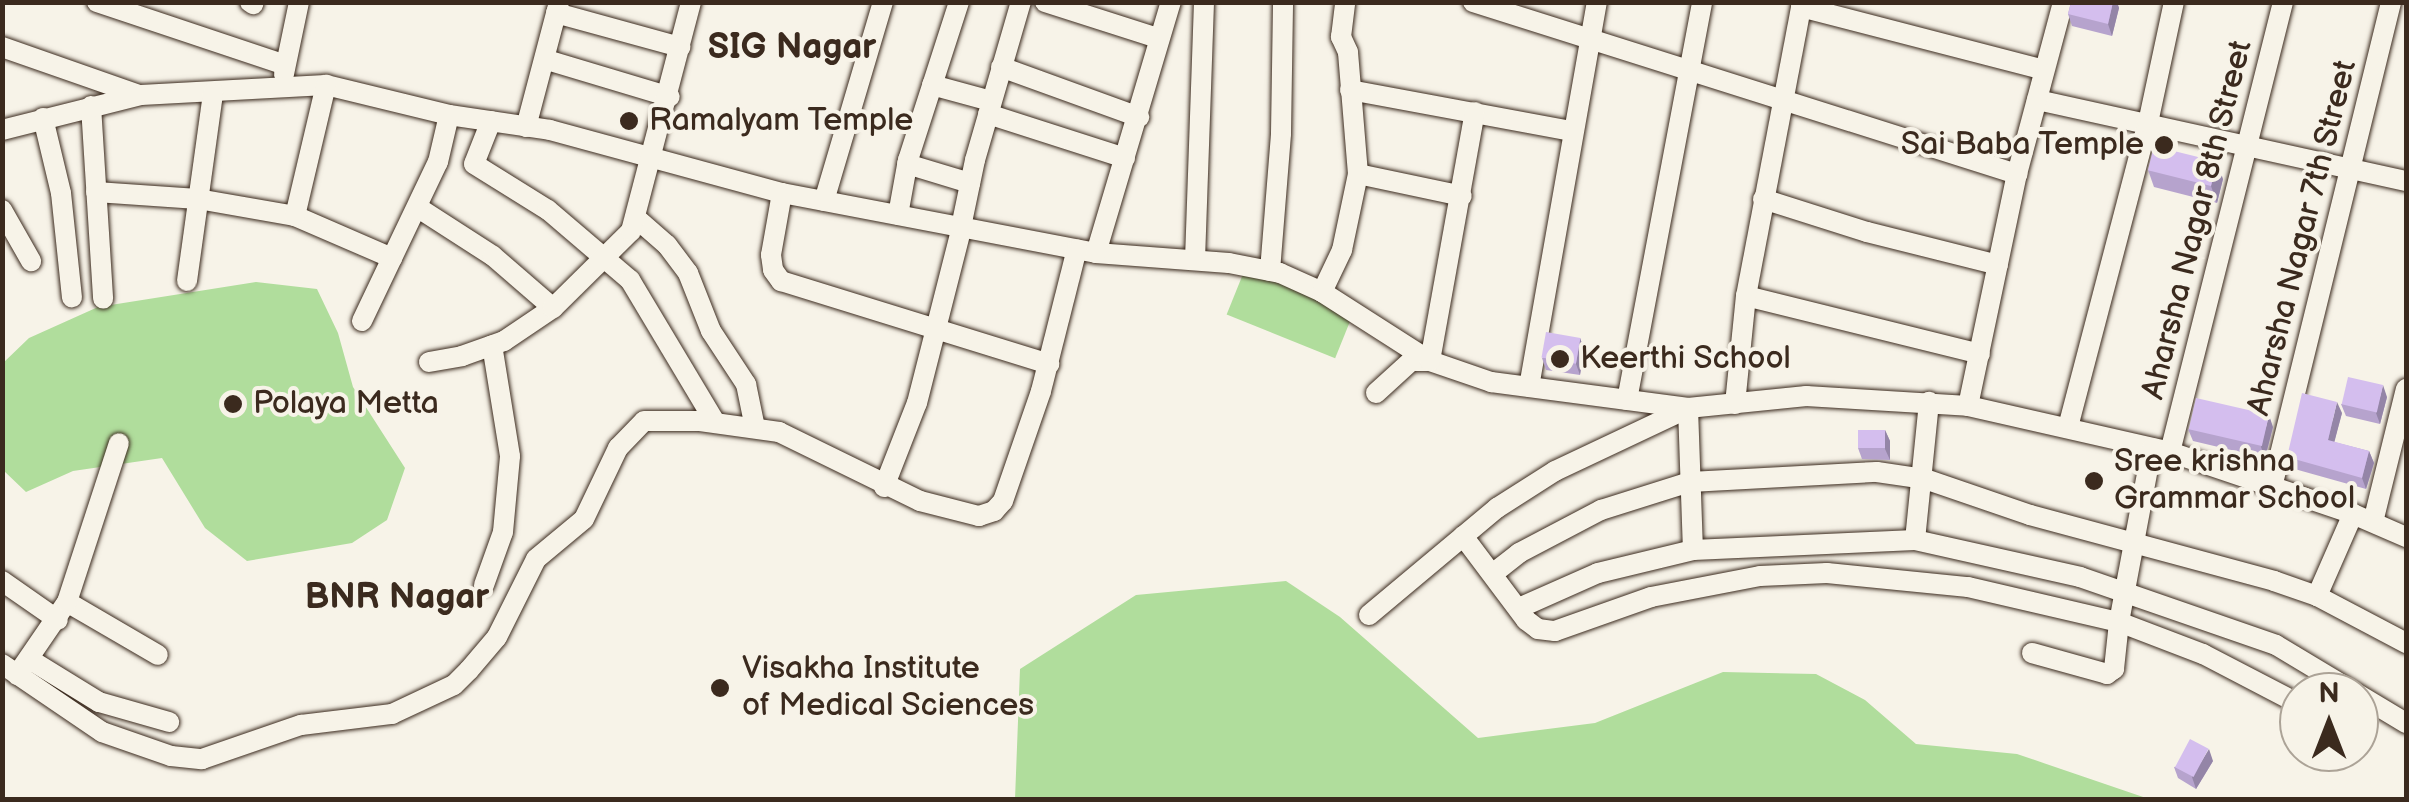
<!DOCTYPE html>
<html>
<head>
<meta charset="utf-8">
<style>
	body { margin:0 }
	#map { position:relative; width:2409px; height:802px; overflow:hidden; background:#f7f3e8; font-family:"Balsamiq Sans",sans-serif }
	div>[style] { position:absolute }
	.green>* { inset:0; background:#b0dd9c; transform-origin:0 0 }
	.roads { filter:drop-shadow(0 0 2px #3b2a1e) drop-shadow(0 0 2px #3b2a1e) }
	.minor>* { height:20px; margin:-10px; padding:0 10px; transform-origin:10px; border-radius:10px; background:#f7f3e8 }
	.wall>* { inset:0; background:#b6a3cd }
	.shaded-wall>* { inset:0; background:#9485a7 }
	.building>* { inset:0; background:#d4beee; transform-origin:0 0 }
	.dots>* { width:28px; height:28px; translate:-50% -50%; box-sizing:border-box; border:5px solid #f7f3e8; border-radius:50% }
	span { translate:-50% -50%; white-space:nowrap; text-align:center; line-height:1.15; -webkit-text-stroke:8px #f7f3e8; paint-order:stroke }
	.poi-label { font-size:32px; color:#3b2a1e }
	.left { translate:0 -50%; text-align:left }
	.right { translate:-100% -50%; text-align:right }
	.street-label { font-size:32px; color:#3b2a1e }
	.neighbourhood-label { font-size:35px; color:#3b2a1e; font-weight:700 }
	.frame { position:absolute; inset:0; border:5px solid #3b2a1e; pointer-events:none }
	.north { position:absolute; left:2279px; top:672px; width:100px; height:100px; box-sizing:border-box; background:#f7f3e8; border:2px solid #aca397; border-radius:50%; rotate:0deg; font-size:28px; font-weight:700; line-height:40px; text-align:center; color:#3b2a1e }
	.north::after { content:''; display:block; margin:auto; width:35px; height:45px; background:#3b2a1e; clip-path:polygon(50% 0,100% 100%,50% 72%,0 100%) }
</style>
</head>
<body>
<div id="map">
	<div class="green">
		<i style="left:1245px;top:269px;width:117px;height:49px;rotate:22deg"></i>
		<i style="clip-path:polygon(256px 282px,317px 289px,338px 333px,353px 387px,405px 468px,387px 520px,352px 543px,247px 561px,205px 528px,162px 458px,73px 471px,26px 492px,3px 470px,2px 364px,29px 338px,98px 307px)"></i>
		<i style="clip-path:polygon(1286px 581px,1340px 617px,1478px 738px,1595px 723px,1723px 672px,1816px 674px,1865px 700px,1916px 744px,2017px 754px,2149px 799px,1015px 799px,1020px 669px,1136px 595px)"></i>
	</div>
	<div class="roads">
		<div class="minor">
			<i style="left:97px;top:2px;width:198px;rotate:18.5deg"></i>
			<i style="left:250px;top:2px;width:4px;rotate:34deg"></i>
			<i style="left:1045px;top:2px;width:119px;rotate:17.7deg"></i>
			<i style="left:1473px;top:2px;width:571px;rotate:17.55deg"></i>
			<i style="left:1801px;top:7px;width:251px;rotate:14.5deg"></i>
			<i style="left:556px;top:13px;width:129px;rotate:15.3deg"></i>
			<i style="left:2px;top:47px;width:145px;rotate:19.3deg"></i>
			<i style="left:547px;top:60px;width:128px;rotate:16.7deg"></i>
			<i style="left:1001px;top:67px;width:147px;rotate:19.9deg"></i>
			<i style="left:284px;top:74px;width:74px;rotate:-78.2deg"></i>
			<i style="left:932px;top:85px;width:61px;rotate:15.2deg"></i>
			<i style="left:1350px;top:90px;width:225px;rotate:10.5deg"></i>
			<i style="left:2037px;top:100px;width:378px;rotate:12.4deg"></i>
			<i style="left:91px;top:106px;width:193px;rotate:86.4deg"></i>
			<i style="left:988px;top:114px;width:144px;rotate:17.8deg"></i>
			<i style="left:43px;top:118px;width:77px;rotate:76.5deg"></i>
			<i style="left:61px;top:193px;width:105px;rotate:84deg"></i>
			<i style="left:491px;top:121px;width:46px;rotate:111.6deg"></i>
			<i style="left:474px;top:164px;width:87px;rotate:31.9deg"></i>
			<i style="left:548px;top:210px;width:108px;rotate:40.5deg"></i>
			<i style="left:630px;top:280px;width:165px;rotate:59.1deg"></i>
			<i style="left:526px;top:127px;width:129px;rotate:-75.2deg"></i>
			<i style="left:2px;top:130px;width:143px;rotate:-14.1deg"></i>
			<i style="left:141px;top:95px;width:185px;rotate:-3.1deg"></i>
			<i style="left:326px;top:85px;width:127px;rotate:13.7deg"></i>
			<i style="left:449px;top:115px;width:102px;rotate:8.4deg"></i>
			<i style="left:550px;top:130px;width:240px;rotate:15.2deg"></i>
			<i style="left:782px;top:193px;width:320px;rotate:10.8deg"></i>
			<i style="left:1096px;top:253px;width:133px;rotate:4.3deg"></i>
			<i style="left:1229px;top:263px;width:52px;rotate:11.1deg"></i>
			<i style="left:1280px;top:273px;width:46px;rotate:24.3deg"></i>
			<i style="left:1322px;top:292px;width:128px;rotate:32.6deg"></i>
			<i style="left:1430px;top:361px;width:65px;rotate:19deg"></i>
			<i style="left:1491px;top:382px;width:199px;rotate:7.5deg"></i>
			<i style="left:1688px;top:408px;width:119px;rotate:-5.8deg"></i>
			<i style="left:1806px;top:396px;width:162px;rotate:3.5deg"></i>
			<i style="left:1968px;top:406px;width:207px;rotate:12.8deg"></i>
			<i style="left:2170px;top:452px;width:193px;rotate:18.7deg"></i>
			<i style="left:2353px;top:514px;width:58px;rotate:23.5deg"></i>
			<i style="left:907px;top:164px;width:66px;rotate:16.8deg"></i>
			<i style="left:1358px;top:174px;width:106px;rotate:11.9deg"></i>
			<i style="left:96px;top:192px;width:102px;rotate:3.9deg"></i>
			<i style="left:198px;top:199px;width:98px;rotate:9.9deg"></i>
			<i style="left:295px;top:216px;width:106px;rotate:23.4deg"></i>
			<i style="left:782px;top:193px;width:63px;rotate:100.1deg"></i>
			<i style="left:771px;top:255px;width:15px;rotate:82deg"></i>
			<i style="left:773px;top:270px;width:14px;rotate:54deg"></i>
			<i style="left:781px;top:281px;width:281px;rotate:17.2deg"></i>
			<i style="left:1763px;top:199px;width:109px;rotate:17.6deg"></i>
			<i style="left:1867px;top:232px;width:135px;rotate:14.1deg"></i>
			<i style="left:824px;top:201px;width:208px;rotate:-73.5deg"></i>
			<i style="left:417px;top:207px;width:90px;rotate:32.8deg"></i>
			<i style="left:493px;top:256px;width:79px;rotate:40.9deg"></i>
			<i style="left:2px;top:210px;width:59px;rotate:60.4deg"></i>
			<i style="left:898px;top:215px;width:56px;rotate:-79.7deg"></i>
			<i style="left:908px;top:160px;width:166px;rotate:-72.1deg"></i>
			<i style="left:295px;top:216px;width:135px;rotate:-76.7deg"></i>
			<i style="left:636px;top:218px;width:41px;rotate:41.1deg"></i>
			<i style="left:667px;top:245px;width:35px;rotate:53deg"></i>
			<i style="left:688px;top:273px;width:62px;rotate:68.4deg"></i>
			<i style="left:711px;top:331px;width:64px;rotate:56.6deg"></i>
			<i style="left:746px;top:384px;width:45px;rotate:78.4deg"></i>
			<i style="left:961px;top:227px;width:68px;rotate:-78.2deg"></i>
			<i style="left:975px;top:160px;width:165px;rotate:-73.8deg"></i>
			<i style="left:1096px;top:253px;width:262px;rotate:-73.4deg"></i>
			<i style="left:1195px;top:260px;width:258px;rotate:-88deg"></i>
			<i style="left:1270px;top:271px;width:138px;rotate:-85.4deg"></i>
			<i style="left:1281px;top:133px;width:131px;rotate:-89.1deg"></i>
			<i style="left:187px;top:281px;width:190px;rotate:-82.1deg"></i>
			<i style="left:1322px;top:292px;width:47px;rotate:-64.5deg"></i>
			<i style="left:1342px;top:250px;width:78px;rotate:-78.1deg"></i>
			<i style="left:1358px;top:174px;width:122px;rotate:-94.7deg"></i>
			<i style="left:1348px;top:52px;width:17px;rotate:-115deg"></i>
			<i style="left:1341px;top:37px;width:35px;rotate:-83deg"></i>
			<i style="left:1746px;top:296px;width:241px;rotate:13.9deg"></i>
			<i style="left:362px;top:321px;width:176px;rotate:-64.5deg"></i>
			<i style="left:438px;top:162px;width:48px;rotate:-76.8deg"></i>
			<i style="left:429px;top:362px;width:34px;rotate:-10deg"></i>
			<i style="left:462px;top:356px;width:45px;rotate:-19.7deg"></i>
			<i style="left:504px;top:341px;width:59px;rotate:-34deg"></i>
			<i style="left:553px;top:308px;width:110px;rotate:-44.6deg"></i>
			<i style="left:631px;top:231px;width:237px;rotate:-75.3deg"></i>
			<i style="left:1529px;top:387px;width:391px;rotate:-80deg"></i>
			<i style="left:1376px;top:393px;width:47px;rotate:-42.4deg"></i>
			<i style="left:1411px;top:361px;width:19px"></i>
			<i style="left:1430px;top:361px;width:253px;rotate:-79.8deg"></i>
			<i style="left:1627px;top:400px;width:405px;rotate:-79.3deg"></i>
			<i style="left:1735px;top:404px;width:109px;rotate:-84.2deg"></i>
			<i style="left:1746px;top:296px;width:299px;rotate:-79.2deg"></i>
			<i style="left:1968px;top:406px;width:237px;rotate:-78.1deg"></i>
			<i style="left:2017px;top:174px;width:178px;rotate:-75deg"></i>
			<i style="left:2068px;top:427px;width:314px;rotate:-75.3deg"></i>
			<i style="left:2148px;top:123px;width:124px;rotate:-77.9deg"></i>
			<i style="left:2170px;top:452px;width:464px;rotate:-75.9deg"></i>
			<i style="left:884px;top:487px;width:90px;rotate:-68.6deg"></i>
			<i style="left:917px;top:403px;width:182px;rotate:-75.7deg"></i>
			<i style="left:2272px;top:487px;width:499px;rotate:-76.2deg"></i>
			<i style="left:2373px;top:522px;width:137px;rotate:-76.1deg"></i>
			<i style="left:1463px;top:536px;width:105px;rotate:53.1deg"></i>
			<i style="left:1526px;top:620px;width:15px;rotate:37deg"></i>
			<i style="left:1538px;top:629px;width:17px;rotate:7deg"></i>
			<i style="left:1555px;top:631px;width:102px;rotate:-19.5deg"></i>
			<i style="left:1651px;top:597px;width:111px;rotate:-10.9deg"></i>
			<i style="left:1760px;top:576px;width:67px;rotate:-2.6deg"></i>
			<i style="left:1827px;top:573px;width:142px;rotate:5.7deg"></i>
			<i style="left:1968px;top:587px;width:155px;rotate:13.1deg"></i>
			<i style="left:2119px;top:622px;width:177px;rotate:-79.3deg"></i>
			<i style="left:1915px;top:540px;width:139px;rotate:-84.2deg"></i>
			<i style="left:1495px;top:572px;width:31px;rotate:-38deg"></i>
			<i style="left:1519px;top:553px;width:93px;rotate:-27.7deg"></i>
			<i style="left:1601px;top:510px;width:93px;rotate:-17.5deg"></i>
			<i style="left:1690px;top:482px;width:187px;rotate:-3.1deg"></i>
			<i style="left:1877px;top:472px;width:49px;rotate:8.3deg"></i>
			<i style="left:1925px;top:479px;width:111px;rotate:18.9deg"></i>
			<i style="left:2030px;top:515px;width:253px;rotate:15.1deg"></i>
			<i style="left:2274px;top:581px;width:46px;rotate:19.2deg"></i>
			<i style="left:2317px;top:596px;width:101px;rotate:27.8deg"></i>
			<i style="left:2px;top:581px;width:68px;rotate:34.9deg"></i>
			<i style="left:484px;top:585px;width:56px;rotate:-70.3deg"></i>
			<i style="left:503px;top:532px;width:76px;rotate:-84.7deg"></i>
			<i style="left:510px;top:456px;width:112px;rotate:-99.2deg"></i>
			<i style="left:2317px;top:596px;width:90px;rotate:-66.3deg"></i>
			<i style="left:67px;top:602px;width:105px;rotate:30.2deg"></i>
			<i style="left:1519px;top:608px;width:86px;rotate:-23.9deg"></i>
			<i style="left:1598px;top:573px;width:98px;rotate:-13.6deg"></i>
			<i style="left:1693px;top:550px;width:222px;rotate:-2.6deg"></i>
			<i style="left:1915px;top:540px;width:169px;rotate:12.6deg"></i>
			<i style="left:2080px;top:577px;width:207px;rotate:19.1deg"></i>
			<i style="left:2276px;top:645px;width:152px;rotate:31deg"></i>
			<i style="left:1369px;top:615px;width:167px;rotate:-39.9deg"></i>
			<i style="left:1497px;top:508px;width:69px;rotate:-32.5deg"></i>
			<i style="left:1555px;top:471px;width:147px;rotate:-25.3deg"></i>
			<i style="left:1688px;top:408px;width:142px;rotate:88deg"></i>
			<i style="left:2032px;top:653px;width:78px;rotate:15.6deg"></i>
			<i style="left:2107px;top:674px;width:9px;rotate:-36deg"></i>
			<i style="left:2114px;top:669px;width:47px;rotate:-83.9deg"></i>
			<i style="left:2119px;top:622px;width:90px;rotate:20.9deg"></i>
			<i style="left:2203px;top:654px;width:108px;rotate:27.5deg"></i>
			<i style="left:29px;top:659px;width:82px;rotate:31.6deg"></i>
			<i style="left:99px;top:702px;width:73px;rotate:15.9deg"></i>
			<i style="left:2px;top:664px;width:121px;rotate:34.2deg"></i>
			<i style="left:102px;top:732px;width:73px;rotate:19.2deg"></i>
			<i style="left:171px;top:756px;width:31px;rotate:6deg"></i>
			<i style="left:202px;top:759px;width:105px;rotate:-19deg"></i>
			<i style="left:301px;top:725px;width:92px;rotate:-6.9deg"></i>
			<i style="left:392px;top:714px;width:68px;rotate:-25.1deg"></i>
			<i style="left:454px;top:685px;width:21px;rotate:-45deg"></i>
			<i style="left:469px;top:670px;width:43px;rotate:-49.7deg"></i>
			<i style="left:497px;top:637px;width:87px;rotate:-63.4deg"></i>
			<i style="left:536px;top:559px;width:62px;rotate:-39.8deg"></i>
			<i style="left:584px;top:519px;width:79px;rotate:-64.4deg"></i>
			<i style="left:618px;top:448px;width:37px;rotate:-46deg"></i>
			<i style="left:644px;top:421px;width:56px"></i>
			<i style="left:700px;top:421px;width:80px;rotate:7.9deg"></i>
			<i style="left:779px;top:432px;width:157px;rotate:26.1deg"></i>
			<i style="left:920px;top:501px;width:61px;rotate:14.3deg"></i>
			<i style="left:979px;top:516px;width:16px;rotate:-18deg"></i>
			<i style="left:994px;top:511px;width:13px;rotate:-48deg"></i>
			<i style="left:1003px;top:501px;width:116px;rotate:-70.9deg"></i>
			<i style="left:1041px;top:391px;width:146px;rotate:-75.8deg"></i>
			<i style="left:17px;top:675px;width:88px;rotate:-55.6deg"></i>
			<i style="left:67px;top:602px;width:167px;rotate:-71.9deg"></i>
		</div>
	</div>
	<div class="wall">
		<i style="clip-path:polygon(2071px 2px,2117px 2px,2119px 8px,2112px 36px,2072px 26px,2068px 14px)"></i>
		<i style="clip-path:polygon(2148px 170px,2223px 179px,2217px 203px,2154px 187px)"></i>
		<i style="clip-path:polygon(1580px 338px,1584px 349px,1580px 375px,1546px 370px,1542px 358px)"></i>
		<i style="clip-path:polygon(2387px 397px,2380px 424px,2346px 416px,2341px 404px)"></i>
		<i style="clip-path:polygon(2342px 413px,2334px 442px,2369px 451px,2374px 463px,2366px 489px,2291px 468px,2287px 457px)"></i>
		<i style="clip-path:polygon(2273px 427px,2265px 458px,2193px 441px,2188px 429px)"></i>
		<i style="clip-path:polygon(1885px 430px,1890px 441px,1890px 460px,1862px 459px,1858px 448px)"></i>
		<i style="clip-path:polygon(2213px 761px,2196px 789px,2178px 778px,2174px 767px)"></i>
	</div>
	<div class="shaded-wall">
		<i style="clip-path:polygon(2113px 2px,2117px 2px,2119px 8px,2112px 36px,2108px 24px)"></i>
		<i style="clip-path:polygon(2217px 162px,2223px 179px,2217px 203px,2211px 186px)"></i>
		<i style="clip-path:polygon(1580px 338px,1584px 349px,1580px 375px,1576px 364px)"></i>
		<i style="clip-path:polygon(2383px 385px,2387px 397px,2380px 424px,2376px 413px)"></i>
		<i style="clip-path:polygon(2337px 402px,2342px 413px,2332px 451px,2328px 440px)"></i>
		<i style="clip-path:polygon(2269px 415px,2273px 427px,2265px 458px,2261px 447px)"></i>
		<i style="clip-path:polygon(1885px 430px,1890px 441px,1890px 460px,1885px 449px)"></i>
		<i style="clip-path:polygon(2369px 451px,2374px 463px,2366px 489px,2362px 478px)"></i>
		<i style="clip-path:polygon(2209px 749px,2213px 761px,2196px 789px,2192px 777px)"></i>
	</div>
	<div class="building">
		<i style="clip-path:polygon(2071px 2px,2113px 2px,2108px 24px,2068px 14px)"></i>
		<i style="left:2154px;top:146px;width:65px;height:25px;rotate:14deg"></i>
		<i style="left:1546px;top:332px;width:35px;height:26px;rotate:10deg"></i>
		<i style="left:2348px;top:377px;width:36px;height:28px;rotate:13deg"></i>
		<i style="clip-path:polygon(2302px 393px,2337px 402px,2328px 440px,2369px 451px,2362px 478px,2287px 457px)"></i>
		<i style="left:2196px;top:398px;width:75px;height:32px;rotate:13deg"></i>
		<i style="left:1858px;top:430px;width:27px;height:18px"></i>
		<i style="left:2190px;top:739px;width:21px;height:32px;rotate:28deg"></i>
	</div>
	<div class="dots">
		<i style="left:629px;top:121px;background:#3b2a1e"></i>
		<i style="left:2164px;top:145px;background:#3b2a1e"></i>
		<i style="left:1560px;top:359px;background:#3b2a1e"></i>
		<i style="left:233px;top:404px;background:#3b2a1e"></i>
		<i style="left:2094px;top:481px;background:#3b2a1e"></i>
		<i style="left:720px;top:688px;background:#3b2a1e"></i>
	</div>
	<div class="poi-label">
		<span class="left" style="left:649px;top:121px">Ramalyam Temple</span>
		<span class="right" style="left:2144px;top:145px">Sai Baba Temple</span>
		<span class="left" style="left:1580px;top:359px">Keerthi School</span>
		<span class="left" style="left:253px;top:404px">Polaya Metta</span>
		<span class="left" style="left:2114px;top:481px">Sree krishna<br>Grammar School</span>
		<span class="left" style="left:742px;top:688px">Visakha Institute<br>of Medical Sciences</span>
	</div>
	<div class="street-label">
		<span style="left:2198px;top:220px;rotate:-76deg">Aharsha Nagar 8th Street</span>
		<span style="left:2303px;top:238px;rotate:-76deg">Aharsha Nagar 7th Street</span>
	</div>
	<div class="neighbourhood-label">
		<span style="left:792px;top:48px">SIG Nagar</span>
		<span style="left:397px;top:598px">BNR Nagar</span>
	</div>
	<div class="frame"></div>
	<div class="north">N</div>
</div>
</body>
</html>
